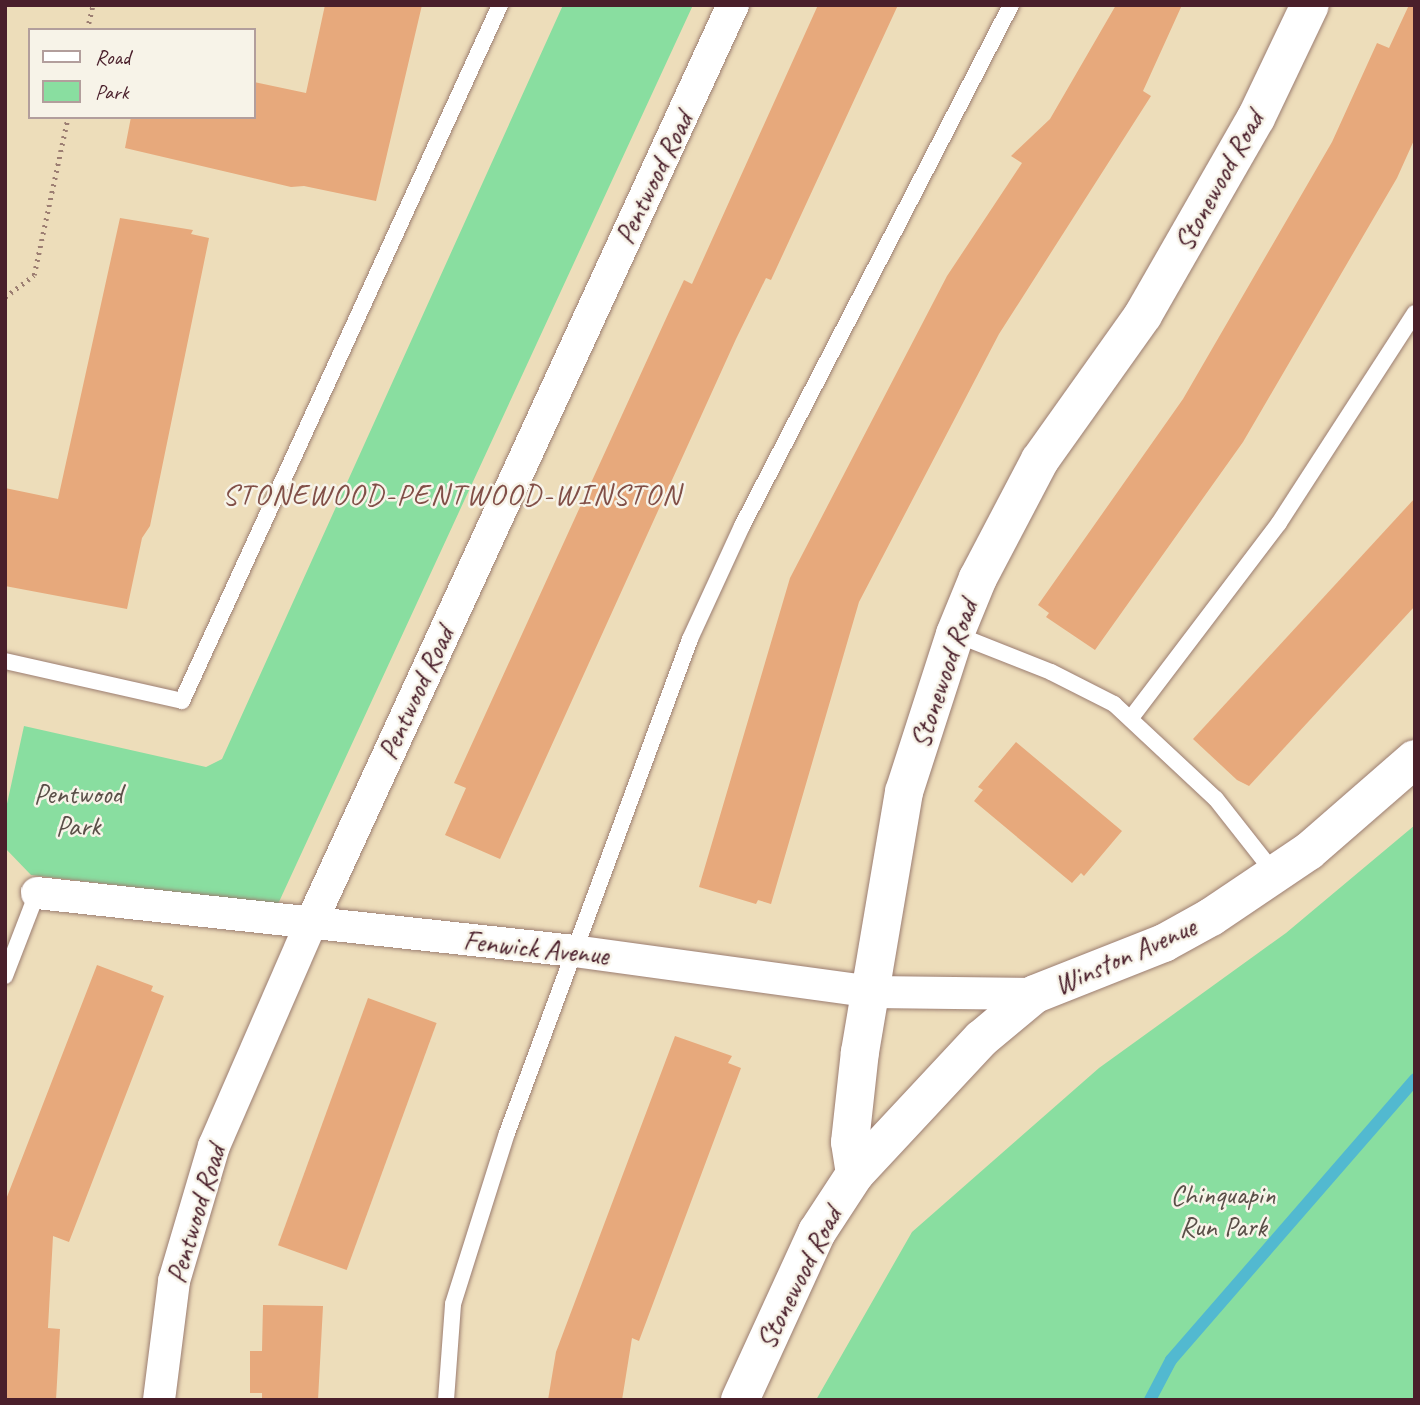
<!DOCTYPE html>
<html>
<head>
<meta charset="utf-8">
<style>
	body { margin:0 }
	#map { position:relative; width:1420px; height:1405px; overflow:hidden; background:#edddba; font-family:Caveat,sans-serif }
	div>[style] { position:absolute }
	.green>* { inset:0; background:#89dea0 }
	.stream>* { height:12px; margin:-6px; padding:0 6px; transform-origin:6px; border-radius:6px; background:#52b9d0 }
	.building>* { inset:0; background:#e7a97c; transform-origin:0 0 }
	.path>* { height:4.5px; margin-top:-2.25px; transform-origin:0; background:repeating-linear-gradient(90deg,#9c7e72 0 2px,transparent 0 7px) }
	.roads { filter:drop-shadow(0 0 2px #9c7e72) drop-shadow(0 0 2px #9c7e72) }
	.service>* { height:16px; margin:-8px; padding:0 8px; transform-origin:8px; border-radius:8px; background:#fff }
	.minor>* { height:32px; margin:-16px; padding:0 16px; transform-origin:16px; border-radius:16px; background:#fff }
	.tertiary>* { height:38px; margin:-19px; padding:0 19px; transform-origin:19px; border-radius:19px; background:#fff }
	span { translate:-50% -50%; white-space:nowrap; text-align:center; line-height:1.15; -webkit-text-stroke:5px #f7f3e8; paint-order:stroke }
	.street-label { font-size:28px; color:#4a1f2b }
	.park-label { font-size:28px; color:#5a4f48 }
	.neighbourhood-label { font-size:30px; color:#814f47; letter-spacing:2px }
	.frame { position:absolute; inset:0; border:7px solid #4a1f2b; pointer-events:none }
	.legend { position:absolute; left:28px; top:28px; width:228px; height:91px; box-sizing:border-box; background:#f7f3e8; border:2px solid #b29e9c; margin:0; padding:9px 12px; list-style:none; font-size:21px; color:#4a1f2b }
	.legend li { display:flex; align-items:center; gap:14px; height:35px }
	.legend b { width:35px; border:2px solid #b29e9c }
</style>
</head>
<body>
<div id="map">
	<div class="green">
		<i style="clip-path:polygon(563px 5px,693px 5px,278px 904px,31px 875px,5px 848px,5px 813px,24px 726px,206px 767px,222px 759px)"></i>
		<i style="clip-path:polygon(1415px 825px,1415px 1400px,816px 1400px,912px 1232px,1099px 1068px,1286px 933px)"></i>
	</div>
	<div class="stream">
		<i style="left:1150px;top:1400px;width:45px;rotate:-62.3deg"></i>
		<i style="left:1171px;top:1360px;width:372px;rotate:-49deg"></i>
	</div>
	<div class="building">
		<i style="clip-path:polygon(325px 5px,422px 5px,376px 201px,304px 186px,291px 187px,125px 148px,131px 117px,254px 117px,254px 82px,306px 93px)"></i>
		<i style="clip-path:polygon(818px 5px,898px 5px,771px 280px,766px 278px,736px 339px,500px 859px,445px 835px,466px 788px,454px 783px,669px 312px,684px 280px,692px 284px)"></i>
		<i style="clip-path:polygon(1116px 5px,1182px 5px,1143px 91px,1151px 96px,999px 334px,859px 602px,771px 904px,758px 900px,756px 904px,699px 887px,790px 578px,947px 276px,1022px 163px,1011px 156px,1050px 119px)"></i>
		<i style="clip-path:polygon(1409px 5px,1415px 5px,1415px 138px,1397px 178px,1243px 442px,1095px 650px,1046px 617px,1049px 613px,1038px 605px,1183px 399px,1332px 142px,1377px 43px,1389px 48px)"></i>
		<i style="clip-path:polygon(120px 218px,193px 230px,191px 234px,209px 238px,150px 526px,142px 538px,127px 609px,5px 586px,5px 488px,58px 499px)"></i>
		<i style="clip-path:polygon(1415px 498px,1415px 606px,1249px 786px,1237px 780px,1193px 739px)"></i>
		<i style="clip-path:polygon(1016px 742px,1122px 831px,1084px 876px,1081px 873px,1072px 883px,974px 801px,983px 790px,978px 787px)"></i>
		<i style="clip-path:polygon(97px 965px,153px 986px,151px 991px,164px 996px,69px 1242px,53px 1236px,48px 1328px,60px 1329px,56px 1400px,5px 1400px,5px 1202px)"></i>
		<i style="left:368px;top:998px;width:73px;height:263px;rotate:20deg"></i>
		<i style="clip-path:polygon(675px 1036px,732px 1056px,728px 1063px,741px 1068px,639px 1341px,632px 1338px,622px 1400px,548px 1400px,556px 1352px)"></i>
		<i style="clip-path:polygon(263px 1305px,323px 1306px,318px 1400px,262px 1400px,262px 1393px,250px 1393px,250px 1351px,262px 1351px)"></i>
	</div>
	<div class="path">
		<i style="left:87px;top:30px;width:26px;rotate:-77deg"></i>
		<i style="left:5px;top:297px;width:36px;rotate:-37deg"></i>
		<i style="left:34px;top:275px;width:162px;rotate:-77.9deg"></i>
	</div>
	<div class="roads">
		<div class="service">
			<i style="left:955px;top:634px;width:103px;rotate:21.6deg"></i>
			<i style="left:1051px;top:672px;width:71px;rotate:26.9deg"></i>
			<i style="left:1114px;top:704px;width:139px;rotate:43deg"></i>
			<i style="left:1216px;top:799px;width:95px;rotate:51.8deg"></i>
			<i style="left:5px;top:661px;width:181px;rotate:12.7deg"></i>
			<i style="left:182px;top:701px;width:765px;rotate:-65.44deg"></i>
			<i style="left:1131px;top:718px;width:245px;rotate:-52.8deg"></i>
			<i style="left:1279px;top:523px;width:250px;rotate:-57.1deg"></i>
			<i style="left:5px;top:976px;width:89px;rotate:-68.9deg"></i>
			<i style="left:446px;top:1400px;width:96px;rotate:-85.8deg"></i>
			<i style="left:453px;top:1304px;width:179px;rotate:-72.5deg"></i>
			<i style="left:507px;top:1133px;width:527px;rotate:-69.67deg"></i>
			<i style="left:690px;top:639px;width:124px;rotate:-65.3deg"></i>
			<i style="left:742px;top:526px;width:586px;rotate:-62.69deg"></i>
		</div>
		<div class="minor">
			<i style="left:37px;top:893px;width:540px;rotate:6.16deg"></i>
			<i style="left:574px;top:951px;width:302px;rotate:7.8deg"></i>
			<i style="left:873px;top:992px;width:162px;rotate:0.7deg"></i>
			<i style="left:159px;top:1400px;width:120px;rotate:-82.8deg"></i>
			<i style="left:174px;top:1281px;width:141px;rotate:-73.5deg"></i>
			<i style="left:214px;top:1146px;width:241px;rotate:-66.5deg"></i>
			<i style="left:310px;top:925px;width:1013px;rotate:-65.31deg"></i>
		</div>
		<div class="tertiary">
			<i style="left:855px;top:1174px;width:185px;rotate:-47deg"></i>
			<i style="left:981px;top:1039px;width:70px;rotate:-39.8deg"></i>
			<i style="left:1035px;top:994px;width:139px;rotate:-21.6deg"></i>
			<i style="left:1164px;top:943px;width:54px;rotate:-29deg"></i>
			<i style="left:1211px;top:917px;width:118px;rotate:-34deg"></i>
			<i style="left:1309px;top:851px;width:140px;rotate:-41deg"></i>
			<i style="left:740px;top:1400px;width:185px;rotate:-65.4deg"></i>
			<i style="left:817px;top:1232px;width:69px;rotate:-56.8deg"></i>
			<i style="left:855px;top:1174px;width:32px;rotate:-99deg"></i>
			<i style="left:850px;top:1142px;width:91px;rotate:-83.7deg"></i>
			<i style="left:860px;top:1052px;width:264px;rotate:-80.4deg"></i>
			<i style="left:904px;top:792px;width:166px;rotate:-72.1deg"></i>
			<i style="left:955px;top:634px;width:61px;rotate:-67.7deg"></i>
			<i style="left:978px;top:578px;width:133px;rotate:-62.3deg"></i>
			<i style="left:1040px;top:460px;width:178px;rotate:-54.6deg"></i>
			<i style="left:1143px;top:315px;width:227px;rotate:-60.2deg"></i>
			<i style="left:1256px;top:118px;width:125px;rotate:-64.5deg"></i>
		</div>
	</div>
	<div class="street-label">
		<span style="left:654px;top:178px;rotate:-64deg">Pentwood Road</span>
		<span style="left:1219px;top:181px;rotate:-61deg">Stonewood Road</span>
		<span style="left:944px;top:674px;rotate:-71deg">Stonewood Road</span>
		<span style="left:416px;top:693px;rotate:-65deg">Pentwood Road</span>
		<span style="left:536px;top:948px;rotate:6deg">Fenwick Avenue</span>
		<span style="left:1125px;top:956px;rotate:-24deg">Winston Avenue</span>
		<span style="left:196px;top:1214px;rotate:-73deg">Pentwood Road</span>
		<span style="left:799px;top:1278px;rotate:-63deg">Stonewood Road</span>
	</div>
	<div class="park-label">
		<span style="left:78px;top:810px">Pentwood<br>Park</span>
		<span style="left:1223px;top:1211px">Chinquapin<br>Run Park</span>
	</div>
	<div class="neighbourhood-label">
		<span style="left:452px;top:494px">STONEWOOD-PENTWOOD-WINSTON</span>
	</div>
	<div class="frame"></div>
	<ul class="legend">
	<li><b style="height:9px;background:#fff"></b>Road</li>
	<li><b style="height:19px;background:#89dea0"></b>Park</li>
	</ul>
</div>
</body>
</html>
